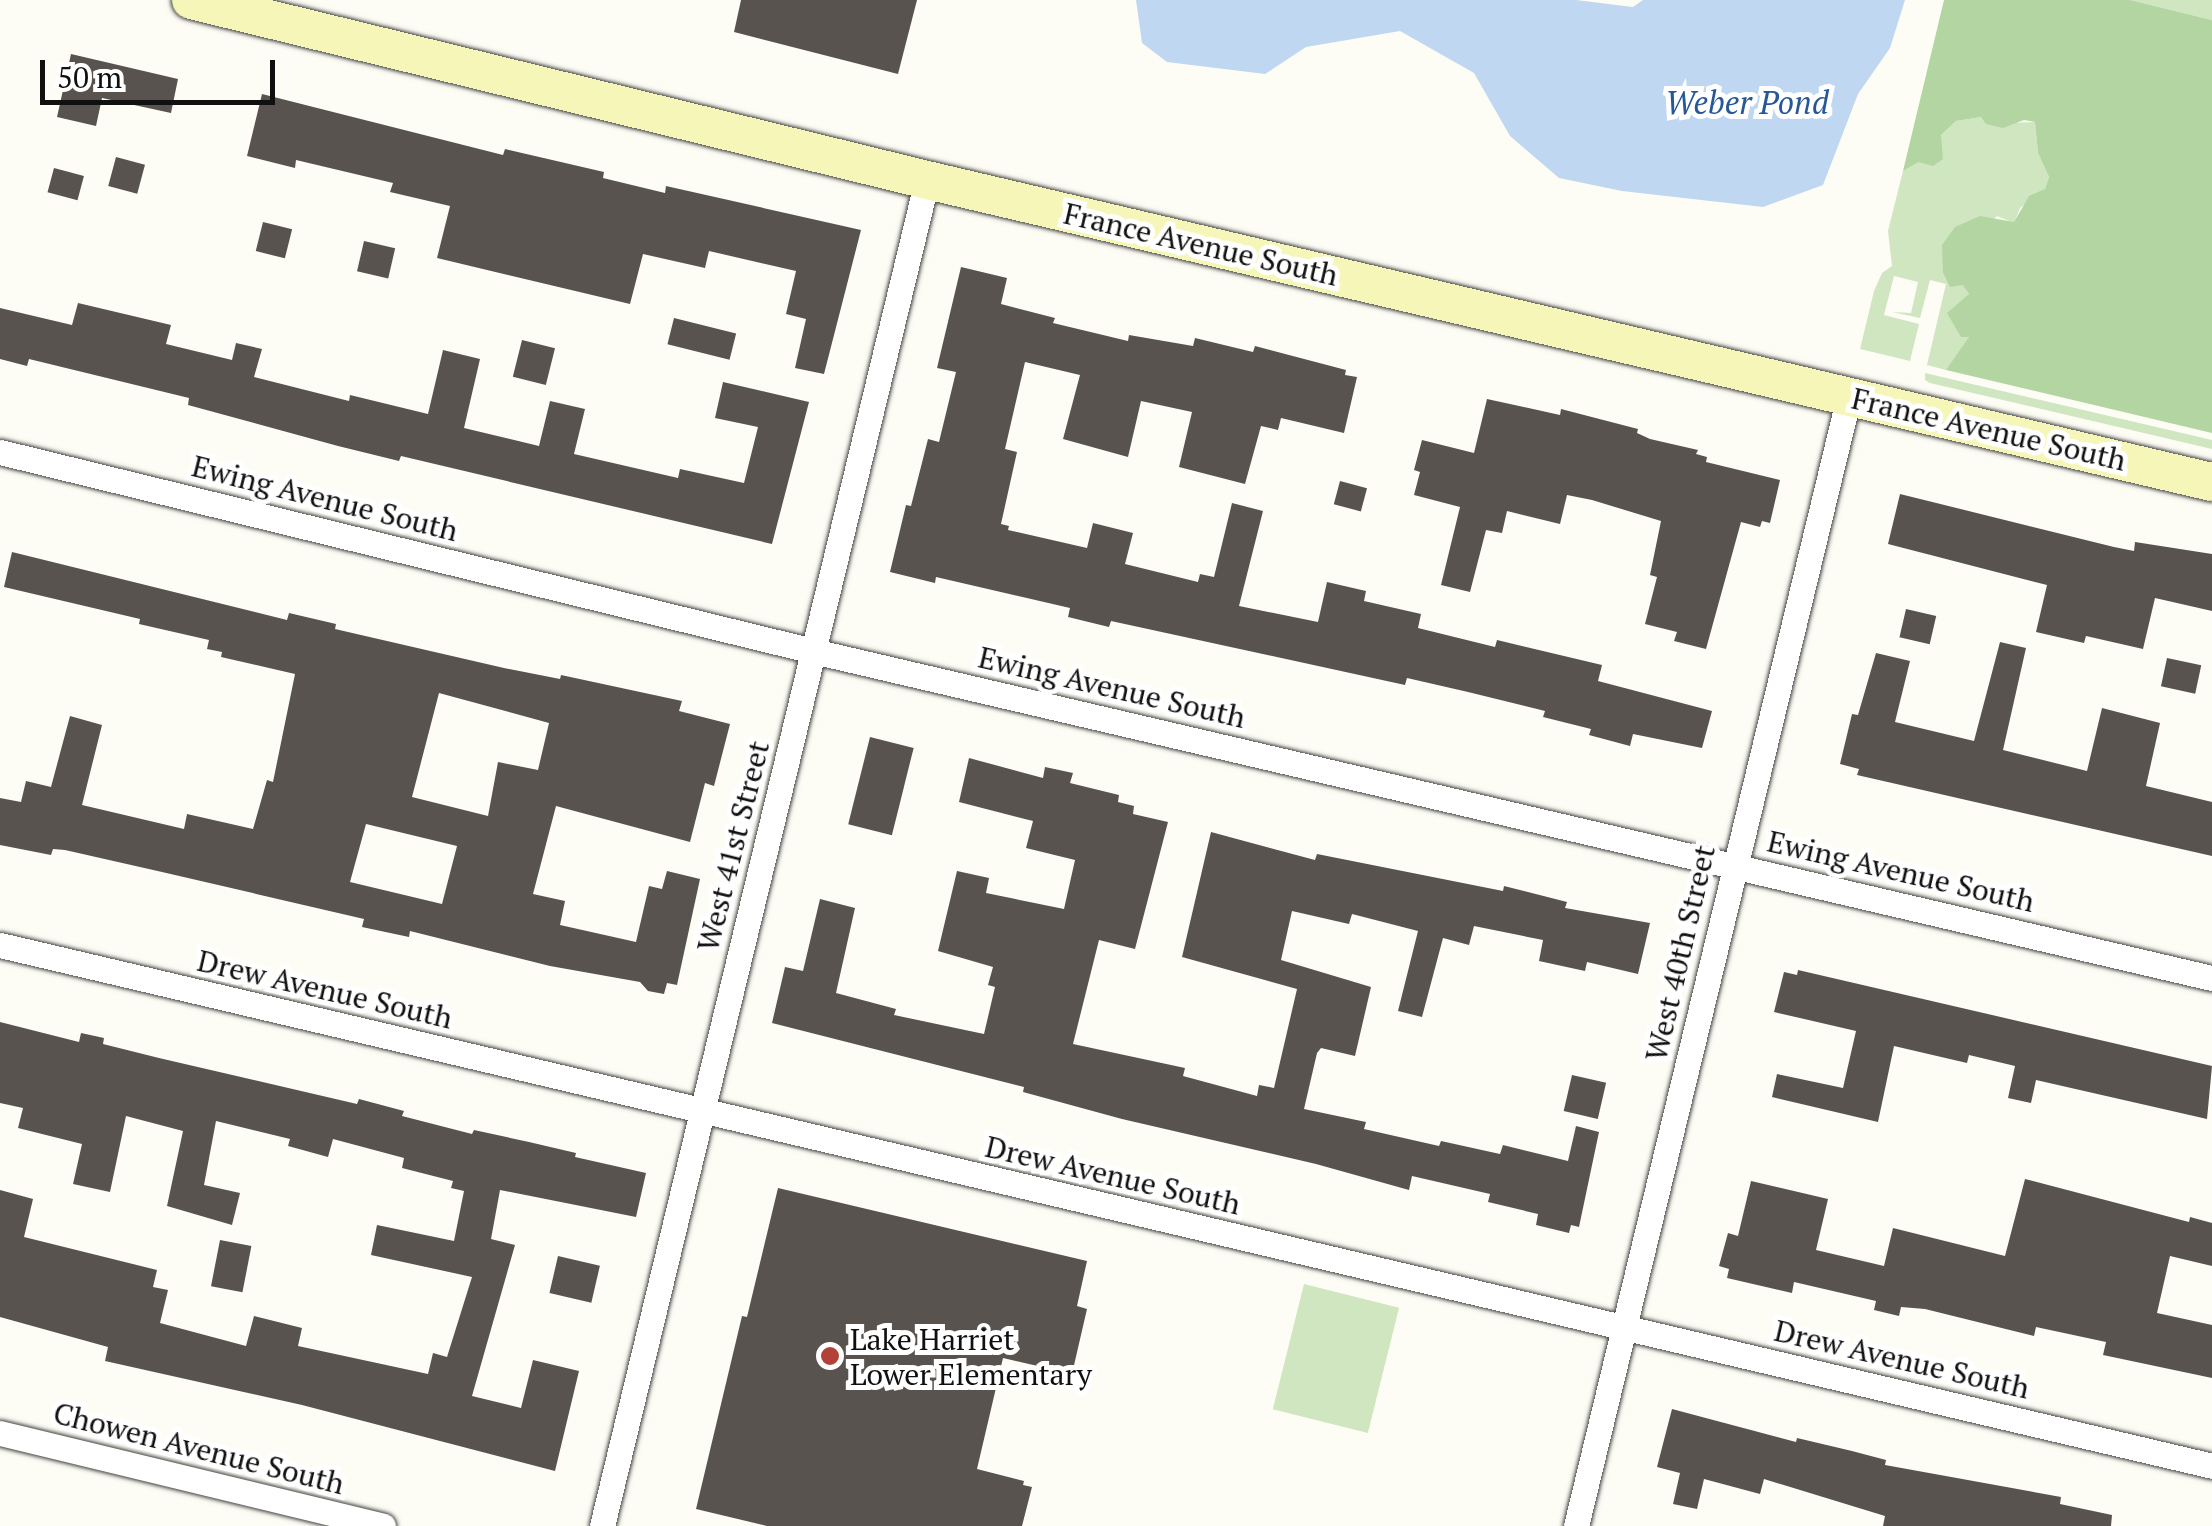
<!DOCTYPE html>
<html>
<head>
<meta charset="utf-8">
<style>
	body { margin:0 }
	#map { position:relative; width:2212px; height:1526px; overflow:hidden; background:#fefdf5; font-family:"PT Serif",serif }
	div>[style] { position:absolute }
	.green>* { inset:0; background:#cfe6c1; transform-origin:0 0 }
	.forest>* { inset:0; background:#b2d5a2 }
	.water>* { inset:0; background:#bfd7f0 }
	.building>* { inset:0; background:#58534e; transform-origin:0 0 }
	.roads { filter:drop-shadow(0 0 2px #434343) drop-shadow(0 0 2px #434343) }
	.street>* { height:25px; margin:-12.5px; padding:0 12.5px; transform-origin:12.5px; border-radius:12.5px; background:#fff }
	.secondary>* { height:38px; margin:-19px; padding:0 19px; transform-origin:19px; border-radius:19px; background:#f5f6b7 }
	.dots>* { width:28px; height:28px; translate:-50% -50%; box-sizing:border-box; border:5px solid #fff; border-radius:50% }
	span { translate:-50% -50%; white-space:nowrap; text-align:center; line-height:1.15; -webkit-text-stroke:10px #fff; paint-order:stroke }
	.street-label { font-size:30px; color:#101010 }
	.poi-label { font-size:30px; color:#101010 }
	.left { translate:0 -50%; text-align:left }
	.water-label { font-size:32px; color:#265796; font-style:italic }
	.scale { position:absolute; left:40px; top:60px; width:235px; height:45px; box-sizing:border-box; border:5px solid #101010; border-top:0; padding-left:12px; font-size:30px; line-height:35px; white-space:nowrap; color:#101010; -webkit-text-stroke:8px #fff; paint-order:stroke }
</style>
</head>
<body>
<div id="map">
	<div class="green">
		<i style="clip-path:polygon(2130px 0,2212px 0,2212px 20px)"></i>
		<i style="clip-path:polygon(1981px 117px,2009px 123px,2035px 122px,2038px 153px,2049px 177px,2045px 189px,2020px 208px,2014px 223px,1997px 216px,1943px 273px,1950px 286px,1963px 284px,1969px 294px,1955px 324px,1961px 336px,1969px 336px,1967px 343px,1946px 370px,1927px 365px,1946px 284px,1930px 280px,1920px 318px,1892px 312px,1911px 313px,1918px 282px,1894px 276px,1884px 315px,1919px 324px,1910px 361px,1860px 349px,1874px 291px,1882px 273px,1892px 266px,1888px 231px,1903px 171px,1956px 121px)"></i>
		<i style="clip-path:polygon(1925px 373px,2212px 440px,2212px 449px,1930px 383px,1925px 380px)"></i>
		<i style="left:1304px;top:1284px;width:98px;height:129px;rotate:14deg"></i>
	</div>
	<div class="forest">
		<i style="clip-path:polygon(1944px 0,2130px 0,2212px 20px,2212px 433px,1946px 370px,1969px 337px,1961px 337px,1947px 313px,1969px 294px,1963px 285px,1950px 287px,1943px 273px,1942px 245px,1955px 227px,1980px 216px,2014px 222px,2029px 196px,2045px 189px,2049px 177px,2038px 153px,2035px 122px,2024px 120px,2003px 128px,1986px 124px,1981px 117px,1956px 121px,1941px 135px,1943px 159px,1933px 166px,1918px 162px,1903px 171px)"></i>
	</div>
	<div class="water">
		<i style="clip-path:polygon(1136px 0,1576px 0,1633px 7px,1643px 0,1905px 0,1890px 48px,1858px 94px,1823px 185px,1763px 207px,1622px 191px,1559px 178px,1510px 136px,1474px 73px,1400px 31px,1306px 47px,1265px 74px,1167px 62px,1142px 43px)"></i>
	</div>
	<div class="building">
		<i style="clip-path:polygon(741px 0,917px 0,898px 74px,734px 32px)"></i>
		<i style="clip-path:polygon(71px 54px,178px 79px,171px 113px,102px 98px,96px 126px,57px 117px)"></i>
		<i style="clip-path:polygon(262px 94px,503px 155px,505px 149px,604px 172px,603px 178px,665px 193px,666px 186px,861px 230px,824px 374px,795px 368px,806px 319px,786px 314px,796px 271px,709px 251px,705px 268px,643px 254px,630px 304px,437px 258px,450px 206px,390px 192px,393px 183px,296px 160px,295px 168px,247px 156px)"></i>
		<i style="left:116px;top:157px;width:30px;height:30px;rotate:15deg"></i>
		<i style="left:54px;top:168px;width:31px;height:25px;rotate:15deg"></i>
		<i style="left:263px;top:222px;width:30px;height:30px;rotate:14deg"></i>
		<i style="left:364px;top:241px;width:32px;height:31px;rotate:13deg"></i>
		<i style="clip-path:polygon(961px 267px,1007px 278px,1001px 304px,1055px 318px,1053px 323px,1128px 341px,1129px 335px,1193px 346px,1195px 338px,1253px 352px,1255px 346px,1346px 370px,1345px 375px,1357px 377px,1344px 433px,1281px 418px,1278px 430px,1261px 426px,1245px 484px,1179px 467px,1192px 412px,1141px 401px,1128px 457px,1063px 439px,1080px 375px,1025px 362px,1005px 449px,1017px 452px,1001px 524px,1009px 526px,1008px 530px,1087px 548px,1093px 523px,1133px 533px,1125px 564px,1198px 582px,1200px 574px,1214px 577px,1232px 503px,1263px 511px,1239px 606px,1318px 622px,1327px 582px,1366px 591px,1364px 601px,1421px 614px,1418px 628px,1495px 647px,1497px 640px,1602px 665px,1598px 681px,1712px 711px,1702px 748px,1633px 734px,1630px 746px,1589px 735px,1591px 729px,1543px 717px,1545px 711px,1468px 692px,1407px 678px,1405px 685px,1111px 621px,1109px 627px,1068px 617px,1070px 608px,936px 577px,935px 583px,890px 572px,906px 505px,911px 506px,928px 439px,939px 442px,956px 372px,937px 368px)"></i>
		<i style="clip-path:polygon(78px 303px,171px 325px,166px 344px,232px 360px,236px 343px,262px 349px,254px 377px,349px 401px,350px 395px,428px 414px,443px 350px,480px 359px,464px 428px,539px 446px,550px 401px,585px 409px,574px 454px,678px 478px,680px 469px,744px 483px,758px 427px,715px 418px,723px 382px,809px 402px,772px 544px,401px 456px,399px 461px,338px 446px,188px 405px,189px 398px,29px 359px,27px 366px,0 359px,0 308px,72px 325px)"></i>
		<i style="left:674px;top:318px;width:64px;height:27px;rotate:14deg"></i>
		<i style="left:522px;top:340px;width:34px;height:38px;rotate:14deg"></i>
		<i style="clip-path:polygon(1487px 399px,1560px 415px,1561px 409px,1638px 429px,1637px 433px,1650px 439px,1698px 450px,1696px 454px,1707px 457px,1706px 462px,1780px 480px,1770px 523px,1762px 521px,1760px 527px,1741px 522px,1706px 649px,1674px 641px,1677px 632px,1645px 624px,1657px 577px,1650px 575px,1661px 521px,1592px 500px,1567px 495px,1560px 524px,1507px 511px,1502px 533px,1486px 530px,1470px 592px,1441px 585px,1460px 507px,1414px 495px,1420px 472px,1414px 470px,1422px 440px,1474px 453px)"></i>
		<i style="left:1340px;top:481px;width:28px;height:24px;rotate:15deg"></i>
		<i style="clip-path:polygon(1900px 494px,2114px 547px,2134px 551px,2135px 542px,2212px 554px,2212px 611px,2155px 598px,2143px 649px,2086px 636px,2084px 643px,2036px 632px,2047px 585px,1888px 544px)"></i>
		<i style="clip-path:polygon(evenodd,12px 552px,287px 620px,289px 613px,336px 624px,335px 629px,504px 668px,560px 679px,561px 675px,682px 701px,679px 711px,730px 724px,714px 786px,705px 783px,690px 842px,556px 806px,533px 894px,565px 901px,560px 925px,636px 942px,649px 886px,662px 889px,667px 871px,700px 879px,677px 985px,667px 983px,664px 994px,648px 991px,640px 982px,550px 966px,410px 931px,409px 937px,362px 927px,364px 919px,162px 872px,65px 850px,53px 849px,51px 855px,0 845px,0 798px,21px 802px,26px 781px,51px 787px,70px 716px,102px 725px,82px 805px,184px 829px,187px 814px,253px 829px,267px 780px,273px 782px,295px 674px,221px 657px,222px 652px,207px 649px,209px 640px,139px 624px,140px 619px,4px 587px,12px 552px,439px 693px,549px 723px,538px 770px,498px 762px,488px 816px,412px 797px,439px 693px,12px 552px,366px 824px,457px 846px,442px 904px,350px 882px,366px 824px)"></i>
		<i style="left:1906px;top:609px;width:31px;height:29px;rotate:13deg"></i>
		<i style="clip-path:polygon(2000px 642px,2026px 648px,2003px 750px,2087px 771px,2102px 708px,2160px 723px,2146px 786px,2212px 802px,2212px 856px,1857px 775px,1859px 769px,1840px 764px,1852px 714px,1858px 715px,1876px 653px,1910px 661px,1895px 722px,1974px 741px)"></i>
		<i style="left:2167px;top:658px;width:35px;height:29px;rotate:12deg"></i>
		<i style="left:870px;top:737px;width:45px;height:90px;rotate:14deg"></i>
		<i style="clip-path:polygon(969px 758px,1043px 778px,1045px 767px,1073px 773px,1070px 783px,1119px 795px,1118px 802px,1134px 806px,1133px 814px,1168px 822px,1135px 949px,1099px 940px,1073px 1044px,1185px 1068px,1183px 1076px,1257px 1096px,1259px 1085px,1274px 1088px,1297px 989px,1182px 957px,1211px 832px,1315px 860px,1317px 854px,1503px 891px,1504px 886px,1567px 902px,1565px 908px,1650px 923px,1638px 974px,1587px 962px,1585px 971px,1539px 961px,1543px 940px,1474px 926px,1469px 945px,1443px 938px,1422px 1017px,1398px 1011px,1418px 931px,1352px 914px,1349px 924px,1292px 911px,1281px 960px,1371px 987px,1355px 1056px,1321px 1048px,1317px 1053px,1304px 1109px,1366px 1122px,1364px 1129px,1439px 1146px,1441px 1141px,1500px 1154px,1503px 1145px,1568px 1161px,1576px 1126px,1599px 1132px,1579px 1227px,1571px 1225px,1569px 1233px,1536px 1225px,1538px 1214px,1488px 1202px,1490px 1194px,1412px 1176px,1409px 1190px,1316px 1164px,1122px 1119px,1023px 1092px,1024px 1087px,772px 1023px,785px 967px,803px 971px,820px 899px,855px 908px,836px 993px,896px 1009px,894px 1015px,984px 1034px,995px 987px,988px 985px,993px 967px,938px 951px,957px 871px,989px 878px,986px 893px,1064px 909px,1075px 860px,1026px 848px,1033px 821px,959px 802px)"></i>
		<i style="clip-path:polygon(1798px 970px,2212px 1066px,2207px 1119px,2036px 1080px,2031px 1103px,2008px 1098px,2015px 1066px,1969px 1055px,1967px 1063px,1894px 1046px,1878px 1122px,1772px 1097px,1777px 1074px,1843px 1088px,1856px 1031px,1774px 1012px,1784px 972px,1797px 975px)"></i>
		<i style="clip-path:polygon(0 1022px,79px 1042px,81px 1033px,104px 1038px,103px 1044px,159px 1058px,357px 1104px,359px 1099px,404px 1111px,402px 1116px,472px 1134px,474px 1130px,529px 1142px,576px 1153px,575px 1157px,646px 1173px,636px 1217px,500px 1190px,491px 1239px,515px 1245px,472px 1396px,521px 1408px,533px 1360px,579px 1371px,555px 1471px,302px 1405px,105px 1361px,108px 1347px,0 1317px,0 1190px,33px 1199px,24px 1237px,157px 1270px,153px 1287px,168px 1290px,160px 1323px,246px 1346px,254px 1316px,302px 1328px,298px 1346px,428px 1374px,433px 1353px,447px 1357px,472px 1277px,371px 1255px,377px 1225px,454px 1241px,464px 1191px,451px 1188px,453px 1181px,402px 1168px,404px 1158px,333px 1139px,328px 1157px,288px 1146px,290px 1139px,216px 1121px,204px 1185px,240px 1193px,232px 1225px,167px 1206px,183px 1131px,126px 1116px,110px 1192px,73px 1184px,82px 1144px,18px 1128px,23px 1108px,0 1103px)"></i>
		<i style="left:1572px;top:1075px;width:35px;height:37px;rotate:13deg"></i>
		<i style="clip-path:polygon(2025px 1179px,2189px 1222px,2190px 1217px,2212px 1223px,2212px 1266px,2170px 1256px,2157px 1313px,2212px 1325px,2212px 1378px,2103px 1355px,2106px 1342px,2036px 1327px,2034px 1336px,1925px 1309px,1901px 1307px,1899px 1316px,1874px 1310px,1876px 1301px,1794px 1282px,1792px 1293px,1727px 1278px,1729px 1269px,1719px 1266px,1728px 1233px,1738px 1236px,1751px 1181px,1828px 1199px,1816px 1250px,1884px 1266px,1893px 1228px,2005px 1256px)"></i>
		<i style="clip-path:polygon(778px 1188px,1087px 1261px,1077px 1306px,1087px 1309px,1072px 1374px,1003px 1358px,977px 1469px,1024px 1481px,1023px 1485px,1032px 1487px,1022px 1526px,767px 1526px,696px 1509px,742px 1316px,747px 1317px)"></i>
		<i style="left:220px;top:1240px;width:32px;height:47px;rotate:11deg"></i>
		<i style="left:558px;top:1256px;width:43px;height:38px;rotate:13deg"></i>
		<i style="clip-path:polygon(1672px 1409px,1796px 1442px,1797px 1438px,1852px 1451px,1886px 1460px,1885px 1465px,2061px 1497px,2060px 1504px,2112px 1515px,2111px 1526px,1883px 1526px,1885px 1516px,1764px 1479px,1760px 1494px,1704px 1479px,1697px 1509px,1673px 1504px,1680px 1473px,1657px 1467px)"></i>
	</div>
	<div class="roads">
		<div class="street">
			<i style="left:0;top:452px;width:837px;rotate:13.75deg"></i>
			<i style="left:813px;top:651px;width:1437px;rotate:13.16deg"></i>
			<i style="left:0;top:945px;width:2273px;rotate:13.25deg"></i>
			<i style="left:0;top:1433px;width:394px;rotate:13.6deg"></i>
			<i style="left:602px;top:1526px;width:1385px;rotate:-76.43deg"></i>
			<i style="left:1576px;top:1526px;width:1163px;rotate:-76.42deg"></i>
		</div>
		<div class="secondary">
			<i style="left:191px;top:0;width:758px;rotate:13.74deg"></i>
			<i style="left:927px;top:180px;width:1320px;rotate:13.23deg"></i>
		</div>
	</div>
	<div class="dots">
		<i style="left:830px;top:1356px;background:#b24137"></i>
	</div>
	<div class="street-label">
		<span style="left:1201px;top:244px;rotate:13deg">France Avenue South</span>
		<span style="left:1989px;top:429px;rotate:13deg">France Avenue South</span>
		<span style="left:325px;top:498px;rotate:14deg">Ewing Avenue South</span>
		<span style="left:1112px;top:687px;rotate:13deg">Ewing Avenue South</span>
		<span style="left:733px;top:846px;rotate:-76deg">West 41st Street</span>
		<span style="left:1901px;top:871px;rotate:13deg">Ewing Avenue South</span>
		<span style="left:1680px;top:953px;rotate:-77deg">West 40th Street</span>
		<span style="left:325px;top:989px;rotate:13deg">Drew Avenue South</span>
		<span style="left:1113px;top:1175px;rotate:13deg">Drew Avenue South</span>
		<span style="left:1902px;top:1359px;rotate:13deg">Drew Avenue South</span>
		<span style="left:199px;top:1448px;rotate:14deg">Chowen Avenue South</span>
	</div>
	<div class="poi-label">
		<span class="left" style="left:850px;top:1356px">Lake Harriet<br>Lower Elementary</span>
	</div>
	<div class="water-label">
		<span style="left:1747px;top:102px">Weber Pond</span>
	</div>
	<div class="scale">50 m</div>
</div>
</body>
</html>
